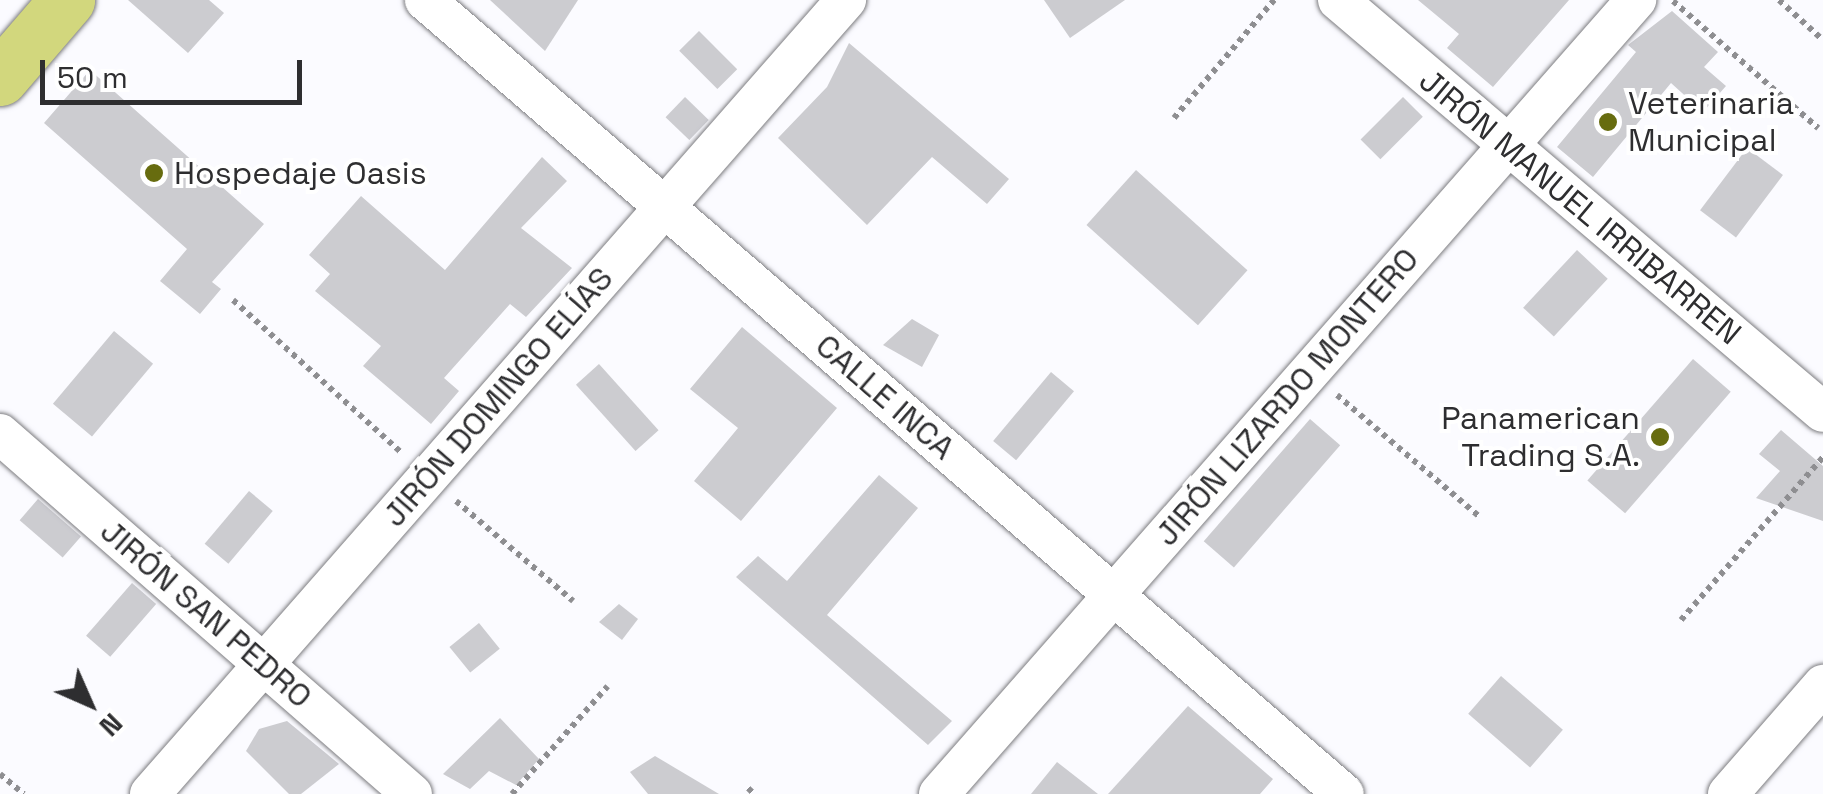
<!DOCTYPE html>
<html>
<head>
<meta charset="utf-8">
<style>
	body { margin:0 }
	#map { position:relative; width:1823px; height:794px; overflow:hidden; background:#fbfbff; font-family:"Space Grotesk",sans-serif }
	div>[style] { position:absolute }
	.building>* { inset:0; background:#ccccd0; transform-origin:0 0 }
	.path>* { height:6px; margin-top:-3px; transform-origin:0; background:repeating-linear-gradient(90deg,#8e8e91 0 5px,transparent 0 10px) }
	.roads { filter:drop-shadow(0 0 2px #7d7d81) drop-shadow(0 0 2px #7d7d81) }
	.minor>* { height:40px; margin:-20px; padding:0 20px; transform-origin:20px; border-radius:20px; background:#fff }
	.primary>* { height:55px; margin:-27.5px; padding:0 27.5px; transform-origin:27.5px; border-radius:27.5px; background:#d2d77d }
	.dots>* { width:28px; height:28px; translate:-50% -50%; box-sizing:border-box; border:5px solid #fff; border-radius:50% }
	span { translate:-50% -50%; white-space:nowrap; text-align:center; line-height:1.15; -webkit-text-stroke:8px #fff; paint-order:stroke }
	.poi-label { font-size:32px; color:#2e2e30 }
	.left { translate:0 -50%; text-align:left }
	.right { translate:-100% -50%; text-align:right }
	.street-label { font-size:32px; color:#2e2e30 }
	.north { position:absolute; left:40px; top:654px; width:100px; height:100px; -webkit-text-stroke:8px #fff; paint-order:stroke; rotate:135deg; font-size:28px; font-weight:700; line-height:40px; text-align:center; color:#2e2e30 }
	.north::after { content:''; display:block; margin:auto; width:35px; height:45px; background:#2e2e30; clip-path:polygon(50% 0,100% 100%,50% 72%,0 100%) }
	.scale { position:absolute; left:40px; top:60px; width:262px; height:45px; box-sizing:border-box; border:5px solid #2e2e30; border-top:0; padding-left:12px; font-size:30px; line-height:35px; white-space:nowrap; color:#2e2e30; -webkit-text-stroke:8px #fff; paint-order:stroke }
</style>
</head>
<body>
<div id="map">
	<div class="building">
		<i style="clip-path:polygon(128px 0,209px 0,224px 13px,188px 53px)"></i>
		<i style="clip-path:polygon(490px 0,578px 0,545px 51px)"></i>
		<i style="clip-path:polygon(1044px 0,1125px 0,1070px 38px)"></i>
		<i style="clip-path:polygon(1418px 0,1569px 0,1493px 87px,1447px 48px,1459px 34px)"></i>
		<i style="clip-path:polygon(1672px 11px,1718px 52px,1704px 67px,1726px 86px,1703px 112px,1671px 83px,1593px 177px,1557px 147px,1636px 52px,1628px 45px)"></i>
		<i style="left:699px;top:31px;width:54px;height:28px;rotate:45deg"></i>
		<i style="clip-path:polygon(849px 43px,1009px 179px,987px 204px,932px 157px,867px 225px,778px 138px,827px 87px)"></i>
		<i style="clip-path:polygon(90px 70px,264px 224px,212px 282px,221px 289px,200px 314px,160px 281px,187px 249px,44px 123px)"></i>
		<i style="left:685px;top:97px;width:33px;height:28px;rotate:44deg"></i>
		<i style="left:1403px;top:97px;width:28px;height:60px;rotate:45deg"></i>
		<i style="left:1747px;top:148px;width:45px;height:78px;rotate:37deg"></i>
		<i style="clip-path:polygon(542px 157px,567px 181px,521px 228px,572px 268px,526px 317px,510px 304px,444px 378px,459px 391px,431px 424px,363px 366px,381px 346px,315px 291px,330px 274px,309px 255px,361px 196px,445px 270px)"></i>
		<i style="left:1136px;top:170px;width:150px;height:74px;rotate:42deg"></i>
		<i style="left:1577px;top:250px;width:42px;height:79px;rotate:43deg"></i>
		<i style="clip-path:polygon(912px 319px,939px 335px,922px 367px,883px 345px)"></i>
		<i style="clip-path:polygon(742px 327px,837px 408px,741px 521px,694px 481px,738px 428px,690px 389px)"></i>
		<i style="left:114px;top:331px;width:51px;height:95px;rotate:40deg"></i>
		<i style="left:1693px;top:359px;width:50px;height:161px;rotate:41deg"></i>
		<i style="left:599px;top:364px;width:89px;height:31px;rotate:48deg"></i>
		<i style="left:1051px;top:372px;width:30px;height:90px;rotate:40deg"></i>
		<i style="left:1310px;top:419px;width:40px;height:162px;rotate:41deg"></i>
		<i style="clip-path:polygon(1781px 430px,1823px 466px,1823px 521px,1756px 498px,1780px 471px,1759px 454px)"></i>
		<i style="clip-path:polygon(879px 475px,918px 508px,827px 615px,952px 721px,928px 745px,736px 577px,758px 556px,787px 581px)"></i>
		<i style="left:249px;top:491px;width:31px;height:69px;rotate:40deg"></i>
		<i style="left:38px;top:499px;width:57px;height:28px;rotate:41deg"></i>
		<i style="left:132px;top:583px;width:32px;height:70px;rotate:41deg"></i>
		<i style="clip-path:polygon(619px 604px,638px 619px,622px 640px,599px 622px)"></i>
		<i style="left:479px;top:623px;width:33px;height:38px;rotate:51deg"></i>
		<i style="left:1501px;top:676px;width:82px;height:50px;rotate:41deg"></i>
		<i style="clip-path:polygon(1188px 706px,1273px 779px,1260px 794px,1108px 794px)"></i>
		<i style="clip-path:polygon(500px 718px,539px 759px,516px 785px,489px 771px,470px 789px,443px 774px)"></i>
		<i style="clip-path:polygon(287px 721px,339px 764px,301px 794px,289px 794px,246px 751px,259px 729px)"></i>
		<i style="clip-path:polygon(655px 756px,719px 794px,648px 794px,630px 772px)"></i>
		<i style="clip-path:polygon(1057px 762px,1098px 794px,1031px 794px)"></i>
	</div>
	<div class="path">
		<i style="left:1779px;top:0;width:59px;rotate:42.3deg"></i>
		<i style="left:1673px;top:1px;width:193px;rotate:41.2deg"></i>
		<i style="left:1174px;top:118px;width:155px;rotate:-49.7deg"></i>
		<i style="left:233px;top:300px;width:228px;rotate:42.2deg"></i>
		<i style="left:1337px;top:395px;width:189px;rotate:40.5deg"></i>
		<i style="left:456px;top:501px;width:154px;rotate:40.5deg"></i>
		<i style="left:1681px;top:620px;width:216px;rotate:-48.9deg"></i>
		<i style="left:0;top:774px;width:31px;rotate:40deg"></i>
		<i style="left:748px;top:788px;width:8px;rotate:45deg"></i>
		<i style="left:512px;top:794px;width:144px;rotate:-48.4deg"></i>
	</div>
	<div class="roads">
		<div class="minor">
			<i style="left:425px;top:0;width:1214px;rotate:40.83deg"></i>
			<i style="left:1338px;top:0;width:636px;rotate:40.35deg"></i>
			<i style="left:0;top:434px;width:547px;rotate:41.15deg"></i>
			<i style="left:150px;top:794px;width:1056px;rotate:-48.76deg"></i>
			<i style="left:939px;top:794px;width:1057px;rotate:-48.72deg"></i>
			<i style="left:1728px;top:794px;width:145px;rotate:-48.9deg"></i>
		</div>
		<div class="primary">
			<i style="left:0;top:78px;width:103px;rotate:-49.3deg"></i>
		</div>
	</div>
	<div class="dots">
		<i style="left:1608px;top:122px;background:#676c0f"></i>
		<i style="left:154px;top:173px;background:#676c0f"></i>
		<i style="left:1660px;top:437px;background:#676c0f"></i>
	</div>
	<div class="poi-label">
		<span class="left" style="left:1628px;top:122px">Veterinaria<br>Municipal</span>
		<span class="left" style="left:174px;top:173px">Hospedaje Oasis</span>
		<span class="right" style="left:1640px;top:437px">Panamerican<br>Trading S.A.</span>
	</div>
	<div class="street-label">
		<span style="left:1580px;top:207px;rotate:40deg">JIRÓN MANUEL IRRIBARREN</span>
		<span style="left:498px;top:397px;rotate:-49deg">JIRÓN DOMINGO ELÍAS</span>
		<span style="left:885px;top:397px;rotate:41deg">CALLE INCA</span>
		<span style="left:1287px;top:397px;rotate:-49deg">JIRÓN LIZARDO MONTERO</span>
		<span style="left:206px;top:614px;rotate:41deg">JIRÓN SAN PEDRO</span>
	</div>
	<div class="north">N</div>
	<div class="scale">50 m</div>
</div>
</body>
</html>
